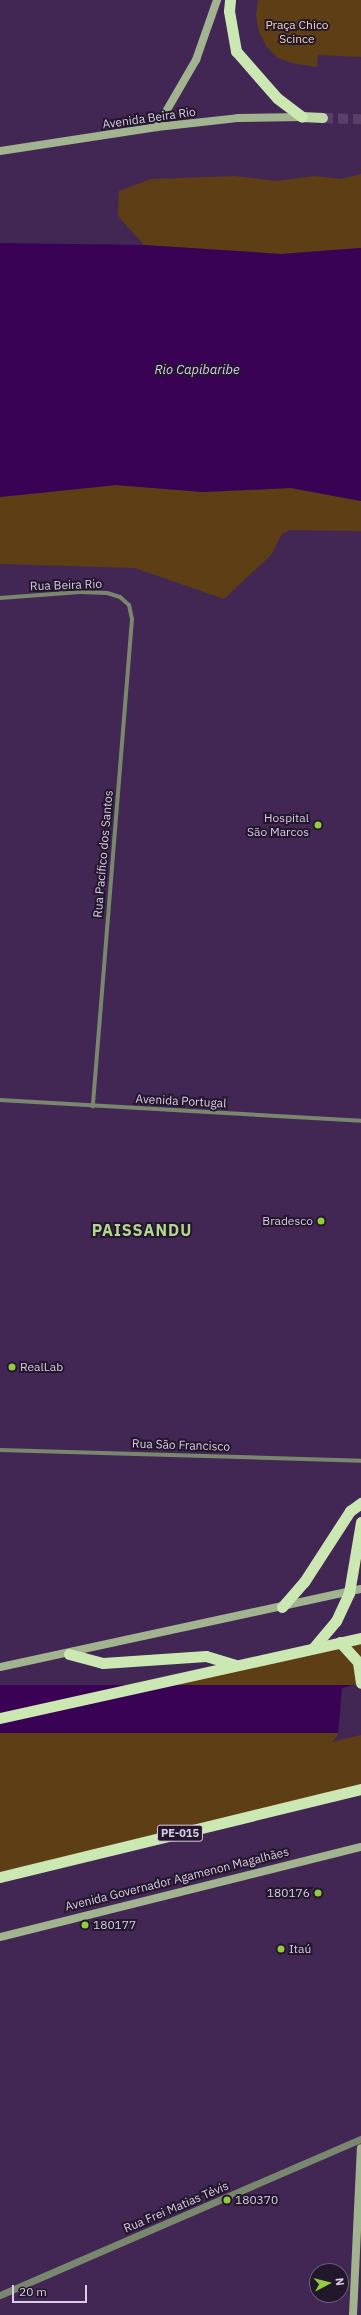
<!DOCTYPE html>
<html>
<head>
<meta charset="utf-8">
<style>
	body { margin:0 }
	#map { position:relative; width:361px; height:2315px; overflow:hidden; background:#422755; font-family:"IBM Plex Sans",sans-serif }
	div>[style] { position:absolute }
	.green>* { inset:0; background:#5e3e14 }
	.water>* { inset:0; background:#390254; transform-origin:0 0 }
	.pier>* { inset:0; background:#422755 }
	.primary-tunnel>* { height:10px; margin-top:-5px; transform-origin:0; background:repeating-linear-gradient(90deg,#59406b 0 10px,transparent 0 15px) }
	.minor>* { height:4px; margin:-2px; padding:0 2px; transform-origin:2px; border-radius:2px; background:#7a876f }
	.tertiary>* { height:7px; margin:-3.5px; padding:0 3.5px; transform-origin:3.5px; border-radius:3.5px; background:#7a876f }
	.secondary>* { height:8px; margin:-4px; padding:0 4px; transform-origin:4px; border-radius:4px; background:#a1b48f }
	.primary>* { height:10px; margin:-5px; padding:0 5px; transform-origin:5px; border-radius:5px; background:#bfd8a7 }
	.trunk>* { height:11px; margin:-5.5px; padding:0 5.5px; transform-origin:5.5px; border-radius:5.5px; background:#cce8b2 }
	.dots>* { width:11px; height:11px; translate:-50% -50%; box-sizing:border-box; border:2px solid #23172c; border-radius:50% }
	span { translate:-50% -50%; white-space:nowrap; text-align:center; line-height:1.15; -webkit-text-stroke:4px #23172c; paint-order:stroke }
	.shield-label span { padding:1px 3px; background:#23172c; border:1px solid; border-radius:3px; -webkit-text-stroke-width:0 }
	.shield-label { font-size:11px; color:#dbcbe8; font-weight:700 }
	.park-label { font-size:12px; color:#f9d6af }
	.street-label { font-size:12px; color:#dbcbe8 }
	.poi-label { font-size:12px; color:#dbcbe8 }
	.right { translate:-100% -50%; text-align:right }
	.left { translate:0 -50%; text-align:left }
	.water-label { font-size:13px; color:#dfc7f3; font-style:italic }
	.district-label { font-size:16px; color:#b4d691; font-weight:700; letter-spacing:1px }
	.north { position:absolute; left:309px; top:2263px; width:40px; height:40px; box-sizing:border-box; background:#23172c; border:1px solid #6d5f77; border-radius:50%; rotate:83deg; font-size:11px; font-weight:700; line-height:16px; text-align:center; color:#dbcbe8 }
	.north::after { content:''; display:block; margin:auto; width:14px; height:18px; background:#91cd3f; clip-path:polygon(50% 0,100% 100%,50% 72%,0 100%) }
	.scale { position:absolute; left:12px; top:2285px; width:75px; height:18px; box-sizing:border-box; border:2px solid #dbcbe8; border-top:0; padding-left:5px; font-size:12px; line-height:14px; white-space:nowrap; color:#dbcbe8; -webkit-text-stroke:3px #23172c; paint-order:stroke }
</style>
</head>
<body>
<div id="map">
	<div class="green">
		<i style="clip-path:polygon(258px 0,361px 0,361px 57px,318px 55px,317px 67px,292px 63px,278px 58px,266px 46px,259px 32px,256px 16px)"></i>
		<i style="clip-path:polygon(361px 174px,361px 248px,281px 254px,144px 245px,118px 216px,119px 191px,151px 179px,235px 176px,276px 181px,314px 176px,341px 179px)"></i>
		<i style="clip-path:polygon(116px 485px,203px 492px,291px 488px,361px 501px,361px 531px,289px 530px,282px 534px,271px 555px,224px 599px,135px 568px,0 564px,0 497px)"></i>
		<i style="clip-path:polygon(361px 1637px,361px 1789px,0 1872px,0 1718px)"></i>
	</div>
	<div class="water">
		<i style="clip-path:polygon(0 243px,144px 245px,281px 254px,361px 248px,361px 501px,291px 488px,203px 492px,116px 485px,0 497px)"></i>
		<i style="left:361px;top:1685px;width:48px;height:371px;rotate:90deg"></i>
	</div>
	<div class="pier">
		<i style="clip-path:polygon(361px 1683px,361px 1735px,332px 1742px,338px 1735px,342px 1688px)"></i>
	</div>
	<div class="primary-tunnel">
		<i style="left:323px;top:118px;width:38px;rotate:2deg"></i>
	</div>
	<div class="minor">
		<i style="left:0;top:598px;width:80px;rotate:-4.3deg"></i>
		<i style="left:80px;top:592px;width:27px;rotate:2deg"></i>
		<i style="left:107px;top:593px;width:14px;rotate:17deg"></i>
		<i style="left:120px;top:597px;width:12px;rotate:42deg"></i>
		<i style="left:129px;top:605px;width:14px;rotate:78deg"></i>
		<i style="left:132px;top:619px;width:489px;rotate:94.6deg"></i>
		<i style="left:0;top:1100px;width:362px;rotate:3.3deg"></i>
		<i style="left:0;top:1450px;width:361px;rotate:1.7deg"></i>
	</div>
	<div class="tertiary">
		<i style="left:0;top:2295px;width:393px;rotate:-23.4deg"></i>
	</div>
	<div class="secondary">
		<i style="left:157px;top:127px;width:78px;rotate:-59.8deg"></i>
		<i style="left:196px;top:60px;width:64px;rotate:-70.7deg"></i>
		<i style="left:0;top:151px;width:159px;rotate:-8.7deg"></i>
		<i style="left:157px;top:127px;width:81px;rotate:-6.3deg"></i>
		<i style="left:238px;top:118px;width:64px;rotate:-0.9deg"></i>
		<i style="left:0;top:1667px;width:369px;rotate:-12.2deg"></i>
		<i style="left:0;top:1937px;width:372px;rotate:-14deg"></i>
		<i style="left:353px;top:2315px;width:167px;rotate:-87.3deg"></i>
	</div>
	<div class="primary">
		<i style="left:302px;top:117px;width:21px;rotate:3deg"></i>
	</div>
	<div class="trunk">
		<i style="left:230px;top:0;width:11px;rotate:95deg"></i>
		<i style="left:229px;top:11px;width:41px;rotate:80.1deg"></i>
		<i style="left:236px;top:51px;width:62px;rotate:48.9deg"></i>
		<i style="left:277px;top:98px;width:31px;rotate:37deg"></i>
		<i style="left:282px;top:1607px;width:33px;rotate:-49deg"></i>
		<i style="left:304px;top:1582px;width:85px;rotate:-57.1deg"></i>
		<i style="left:350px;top:1511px;width:14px;rotate:-36deg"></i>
		<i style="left:340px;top:1642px;width:27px;rotate:48deg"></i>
		<i style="left:358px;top:1662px;width:21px;rotate:82deg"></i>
		<i style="left:314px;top:1647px;width:34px;rotate:-50deg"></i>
		<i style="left:336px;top:1621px;width:31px;rotate:-65deg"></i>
		<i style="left:349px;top:1593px;width:72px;rotate:-80.4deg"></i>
		<i style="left:69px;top:1654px;width:35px;rotate:15deg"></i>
		<i style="left:103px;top:1663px;width:103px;rotate:-3.9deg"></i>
		<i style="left:206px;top:1656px;width:31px;rotate:17deg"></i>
		<i style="left:0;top:1718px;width:370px;rotate:-12.5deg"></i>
		<i style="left:0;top:1877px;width:372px;rotate:-13.7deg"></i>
	</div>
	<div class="dots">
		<i style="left:318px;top:825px;background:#91cd3f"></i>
		<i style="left:321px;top:1221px;background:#91cd3f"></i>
		<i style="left:12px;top:1367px;background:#91cd3f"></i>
		<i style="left:318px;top:1893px;background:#91cd3f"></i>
		<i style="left:85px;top:1925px;background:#91cd3f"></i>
		<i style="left:281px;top:1949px;background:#91cd3f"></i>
		<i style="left:227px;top:2200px;background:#91cd3f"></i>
	</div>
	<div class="shield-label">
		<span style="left:180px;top:1833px">PE-015</span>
	</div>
	<div class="park-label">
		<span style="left:297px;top:32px">Praça Chico<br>Scince</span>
	</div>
	<div class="street-label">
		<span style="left:149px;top:118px;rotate:-8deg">Avenida Beira Rio</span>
		<span style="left:66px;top:585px;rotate:-2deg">Rua Beira Rio</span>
		<span style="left:103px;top:854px;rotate:-85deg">Rua Pacífico dos Santos</span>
		<span style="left:181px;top:1101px;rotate:3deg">Avenida Portugal</span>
		<span style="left:181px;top:1445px;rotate:2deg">Rua São Francisco</span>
		<span style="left:177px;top:1879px;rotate:-14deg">Avenida Governador Agamenon Magalhães</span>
		<span style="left:176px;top:2207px;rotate:-23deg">Rua Frei Matias Tévis</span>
	</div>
	<div class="poi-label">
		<span class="right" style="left:309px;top:825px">Hospital<br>São Marcos</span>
		<span class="right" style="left:313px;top:1221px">Bradesco</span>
		<span class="left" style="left:20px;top:1367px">RealLab</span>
		<span class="right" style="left:310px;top:1893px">180176</span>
		<span class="left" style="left:93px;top:1925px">180177</span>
		<span class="left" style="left:289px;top:1949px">Itaú</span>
		<span class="left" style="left:235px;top:2200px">180370</span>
	</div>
	<div class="water-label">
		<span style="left:197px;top:370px">Rio Capibaribe</span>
	</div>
	<div class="district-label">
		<span style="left:142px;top:1230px">PAISSANDU</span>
	</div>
	<div class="north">N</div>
	<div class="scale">20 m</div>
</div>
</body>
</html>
